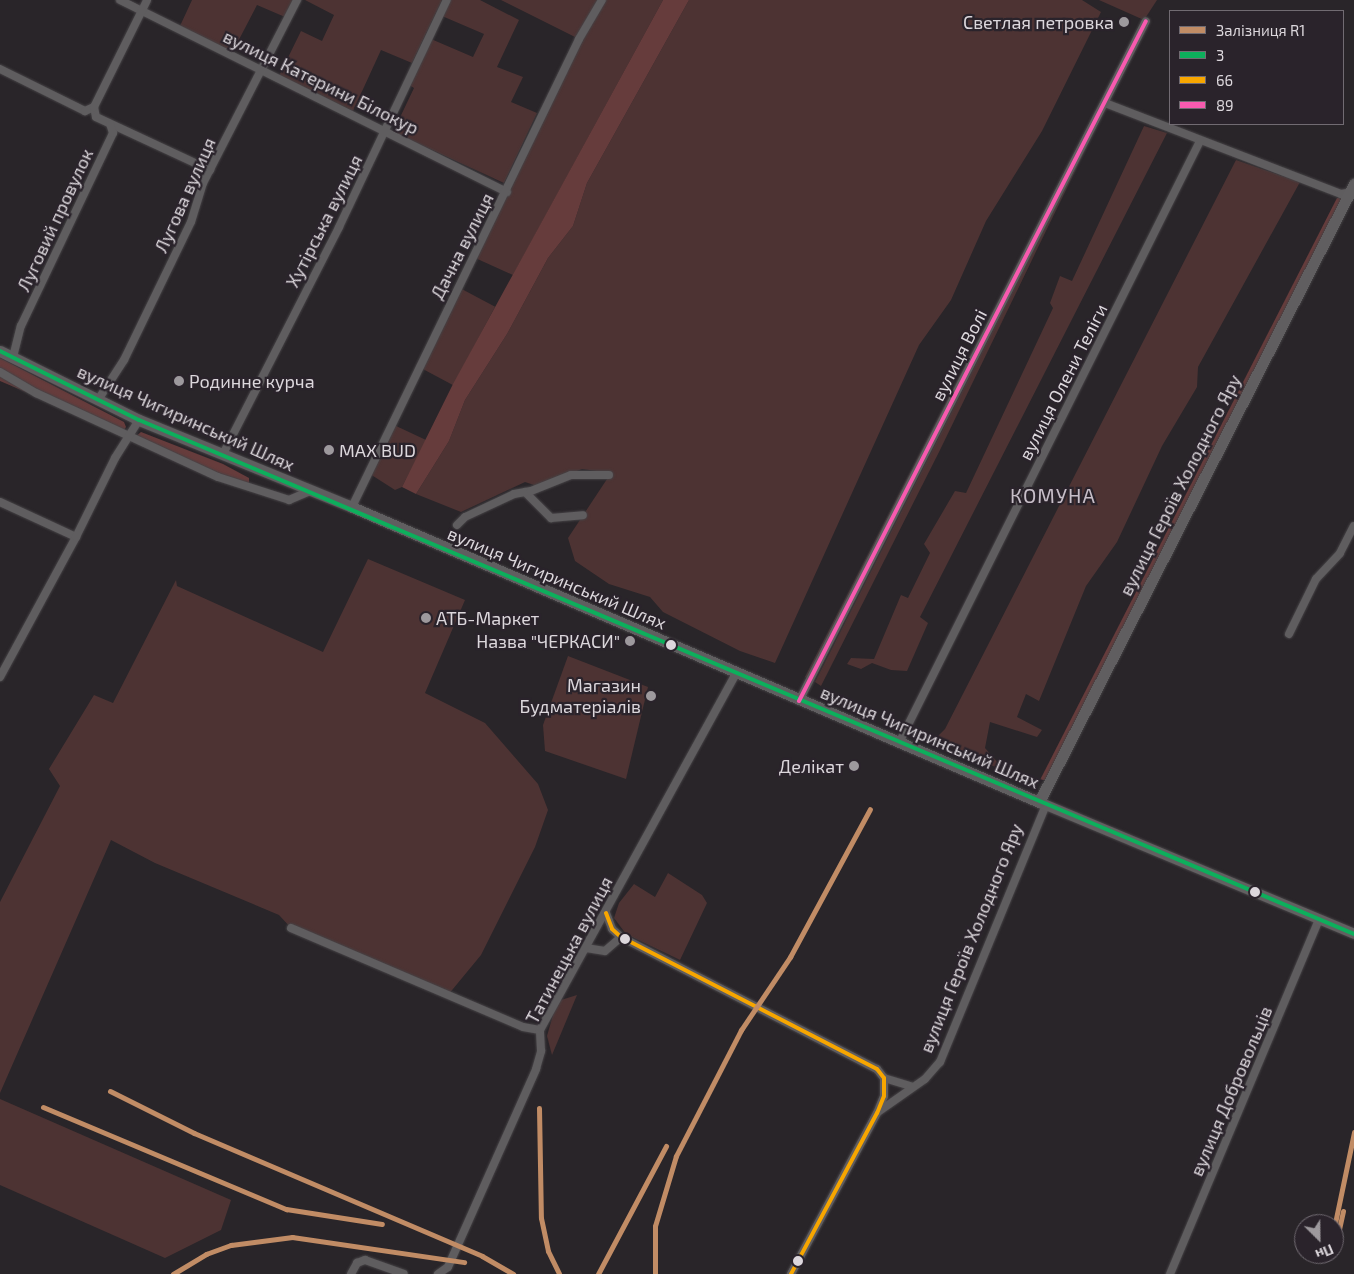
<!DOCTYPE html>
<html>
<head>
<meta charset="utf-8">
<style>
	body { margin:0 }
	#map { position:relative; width:1354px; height:1274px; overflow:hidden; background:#292529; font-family:"Exo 2",sans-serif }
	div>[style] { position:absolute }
	.green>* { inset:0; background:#4d3333; transform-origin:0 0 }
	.forest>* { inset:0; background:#663c3c }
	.roads { filter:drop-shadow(0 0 1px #454245) drop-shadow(0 0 1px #454245) }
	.minor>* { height:8px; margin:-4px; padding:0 4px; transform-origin:4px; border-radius:4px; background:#5f5d5f }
	.secondary>* { height:10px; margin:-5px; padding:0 5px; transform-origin:5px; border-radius:5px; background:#626061 }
	.primary>* { height:11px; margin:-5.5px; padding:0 5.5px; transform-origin:5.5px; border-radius:5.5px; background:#605e60 }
	.bus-1>* { height:4px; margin:-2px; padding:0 2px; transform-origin:2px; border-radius:2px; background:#0daf5c }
	.bus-2>* { height:4px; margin:-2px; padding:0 2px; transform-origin:2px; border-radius:2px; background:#f7a600 }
	.bus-3>* { height:4px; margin:-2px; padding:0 2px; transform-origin:2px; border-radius:2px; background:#f75aaf }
	.rail-1>* { height:5px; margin:-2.5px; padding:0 2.5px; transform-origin:2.5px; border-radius:2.5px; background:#c18c65 }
	.dots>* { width:14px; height:14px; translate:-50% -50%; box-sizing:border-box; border:2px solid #2a232b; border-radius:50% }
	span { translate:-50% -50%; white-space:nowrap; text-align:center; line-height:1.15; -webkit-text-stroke:4.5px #2a232b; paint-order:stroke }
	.poi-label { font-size:18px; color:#dcd7dc }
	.right { translate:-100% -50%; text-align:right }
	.left { translate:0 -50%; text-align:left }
	.street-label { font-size:18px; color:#dcd7dc }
	.quarter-label { font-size:20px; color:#c7bec8; letter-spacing:1px }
	.legend { position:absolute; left:1169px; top:10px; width:175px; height:115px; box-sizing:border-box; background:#2a232b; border:1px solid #716b72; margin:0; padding:6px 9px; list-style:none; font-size:15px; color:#dcd7dc }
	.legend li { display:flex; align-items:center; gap:10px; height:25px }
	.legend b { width:25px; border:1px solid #716b72 }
	.north { position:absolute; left:1294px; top:1214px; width:50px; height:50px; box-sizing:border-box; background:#2a232b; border:1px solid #716b72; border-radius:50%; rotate:157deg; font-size:14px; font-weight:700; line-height:20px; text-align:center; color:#dcd7dc }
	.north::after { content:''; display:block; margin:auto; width:18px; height:22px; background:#9d999d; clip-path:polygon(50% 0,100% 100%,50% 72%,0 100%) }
</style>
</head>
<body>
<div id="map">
	<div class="green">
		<i style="clip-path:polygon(192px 0,293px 0,285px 17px,257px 5px,232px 53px,180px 26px)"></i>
		<i style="clip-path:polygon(305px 0,442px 0,412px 63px,381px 50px,353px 111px,279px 76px,301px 31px,322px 41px,334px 15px)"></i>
		<i style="clip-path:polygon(451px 0,480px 0,519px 20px,497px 67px,523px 77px,511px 102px,537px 113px,504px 183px,393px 132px,414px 88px,409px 85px,431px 39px,473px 57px,484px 34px,442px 16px)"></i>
		<i style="clip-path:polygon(501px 0,663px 0,513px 275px,473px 257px,579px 39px)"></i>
		<i style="clip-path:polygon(689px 0,1082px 0,1101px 12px,1042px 131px,986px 221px,951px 300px,919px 345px,775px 663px,740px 651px,663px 612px,650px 597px,609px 584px,575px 561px,568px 538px,611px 473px,582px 469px,537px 486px,525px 482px,461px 512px,416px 494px,449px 441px,465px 400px,507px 334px,548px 258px,573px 226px,587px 183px)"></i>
		<i style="clip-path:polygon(1099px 0,1157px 0,1144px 20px)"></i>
		<i style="clip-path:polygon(1138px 29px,809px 679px,805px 677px)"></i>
		<i style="clip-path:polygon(1105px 109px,940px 450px,821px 686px,815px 682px)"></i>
		<i style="clip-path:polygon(1144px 126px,1167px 133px,920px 617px,928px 623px,907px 671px,891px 670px,872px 663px,861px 669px,847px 664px,851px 658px,874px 659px,901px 595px,908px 598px,930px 553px,924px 544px,955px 491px,966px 493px,1053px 308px,1050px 303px,1060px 276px,1072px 281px)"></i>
		<i style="clip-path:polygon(1236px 160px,1300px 182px,1198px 367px,1197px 387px,1162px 446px,1117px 542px,1086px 586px,1039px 701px,1026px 694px,1017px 717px,1042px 730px,1037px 737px,990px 722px,985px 748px,1006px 772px,935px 739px,945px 729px)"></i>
		<i style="left:458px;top:287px;width:42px;height:89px;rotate:28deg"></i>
		<i style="clip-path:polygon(394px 425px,426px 440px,402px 487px,395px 490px,370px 474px)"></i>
		<i style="clip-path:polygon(368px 559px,465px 600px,425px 693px,485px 723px,538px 784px,548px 810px,535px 847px,481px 955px,448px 995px,291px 928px,279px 915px,155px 863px,111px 840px,0 1093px,0 902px,60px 786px,49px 769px,94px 695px,113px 703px,176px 580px,177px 586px,323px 652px)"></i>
		<i style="clip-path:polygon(568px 656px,648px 687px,626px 779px,545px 751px,543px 725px)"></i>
		<i style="clip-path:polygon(668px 873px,702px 895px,707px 903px,680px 960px,626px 934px,614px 918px,619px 903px,634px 884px,655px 897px)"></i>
		<i style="clip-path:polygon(577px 995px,552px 1055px,547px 1036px,555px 1008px,561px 1000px)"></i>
		<i style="clip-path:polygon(0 1099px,231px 1200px,221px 1230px,165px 1258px,0 1185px)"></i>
	</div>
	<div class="forest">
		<i style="clip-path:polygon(663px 0,689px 0,587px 183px,573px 226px,548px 258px,507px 334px,465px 400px,449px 441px,416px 494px,402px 487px,453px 384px)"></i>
		<i style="clip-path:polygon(1337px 198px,1343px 198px,1045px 780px,1040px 780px)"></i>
		<i style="clip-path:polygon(0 358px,124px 422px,126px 427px,122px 433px,0 381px)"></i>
		<i style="clip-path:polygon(141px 432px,223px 464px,249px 478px,249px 486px,134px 438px)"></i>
	</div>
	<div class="roads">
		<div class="minor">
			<i style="left:120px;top:0;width:432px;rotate:26.4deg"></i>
			<i style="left:0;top:69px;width:95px;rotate:26.3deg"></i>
			<i style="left:85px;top:111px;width:10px;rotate:-24deg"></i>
			<i style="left:1105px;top:103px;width:253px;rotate:21.1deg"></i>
			<i style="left:1341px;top:194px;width:10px;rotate:-11deg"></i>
			<i style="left:94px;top:107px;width:10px;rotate:79deg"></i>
			<i style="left:96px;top:117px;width:126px;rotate:24.9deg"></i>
			<i style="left:94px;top:107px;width:119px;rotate:-63.6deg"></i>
			<i style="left:13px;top:357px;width:32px;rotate:-76deg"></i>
			<i style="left:21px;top:326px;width:214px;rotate:-64.5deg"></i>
			<i style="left:113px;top:133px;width:9px;rotate:-108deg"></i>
			<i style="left:0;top:372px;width:42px;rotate:30.3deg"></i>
			<i style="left:36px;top:393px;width:200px;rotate:24.8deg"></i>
			<i style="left:218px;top:477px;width:75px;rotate:17.9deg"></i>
			<i style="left:289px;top:500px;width:21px;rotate:-23deg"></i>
			<i style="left:98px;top:400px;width:48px;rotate:-57deg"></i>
			<i style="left:124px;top:360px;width:153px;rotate:-64.1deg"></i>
			<i style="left:191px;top:222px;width:41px;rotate:-72.9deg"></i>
			<i style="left:203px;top:183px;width:206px;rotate:-62.8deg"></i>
			<i style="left:223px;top:454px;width:255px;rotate:-62.9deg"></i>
			<i style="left:339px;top:227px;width:251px;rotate:-64.6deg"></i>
			<i style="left:525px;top:492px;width:37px;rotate:45deg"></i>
			<i style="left:551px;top:518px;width:32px;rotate:-5deg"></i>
			<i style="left:0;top:502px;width:84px;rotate:24.7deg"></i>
			<i style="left:352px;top:507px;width:520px;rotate:-64.12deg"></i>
			<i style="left:579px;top:39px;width:45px;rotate:-59.5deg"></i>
			<i style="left:457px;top:525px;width:11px;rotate:-45deg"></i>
			<i style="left:465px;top:517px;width:54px;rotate:-25.1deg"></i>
			<i style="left:514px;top:494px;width:17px;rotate:-10deg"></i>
			<i style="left:531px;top:491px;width:43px;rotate:-21.8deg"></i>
			<i style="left:571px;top:475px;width:38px"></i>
			<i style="left:1289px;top:634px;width:61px;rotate:-63.9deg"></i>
			<i style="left:1316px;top:579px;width:35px;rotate:-47deg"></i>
			<i style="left:1340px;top:553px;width:30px;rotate:-63deg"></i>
			<i style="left:0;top:677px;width:159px;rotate:-61.5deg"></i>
			<i style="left:76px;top:537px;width:88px;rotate:-63.7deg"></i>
			<i style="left:115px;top:458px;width:45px;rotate:-57.7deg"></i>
			<i style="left:799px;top:701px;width:763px;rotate:-62.97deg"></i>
			<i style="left:899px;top:743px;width:673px;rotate:-63.43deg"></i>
			<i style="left:606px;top:913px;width:17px;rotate:69deg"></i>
			<i style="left:612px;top:929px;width:12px;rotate:42deg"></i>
			<i style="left:621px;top:937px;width:288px;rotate:27.3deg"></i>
			<i style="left:877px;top:1069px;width:11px;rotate:52deg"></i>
			<i style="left:884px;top:1078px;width:18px;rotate:90deg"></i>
			<i style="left:884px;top:1096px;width:18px;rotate:112deg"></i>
			<i style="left:877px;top:1113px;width:183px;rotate:118.1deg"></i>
			<i style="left:291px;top:928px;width:252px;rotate:23.1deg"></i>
			<i style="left:523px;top:1027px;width:17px;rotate:10deg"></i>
			<i style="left:586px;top:948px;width:19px;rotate:9deg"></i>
			<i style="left:605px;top:951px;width:21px;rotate:-41deg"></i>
			<i style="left:884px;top:1078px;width:30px;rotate:17deg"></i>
			<i style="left:878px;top:1112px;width:57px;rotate:-35.1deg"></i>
			<i style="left:925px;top:1079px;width:23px;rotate:-49deg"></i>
			<i style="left:940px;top:1062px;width:278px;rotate:-67.6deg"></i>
			<i style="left:351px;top:1274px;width:13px;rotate:-61deg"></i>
			<i style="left:357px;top:1263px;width:9px;rotate:-21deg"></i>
			<i style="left:365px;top:1260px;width:41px;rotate:19.7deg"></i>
			<i style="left:438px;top:1274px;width:12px;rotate:-35deg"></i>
			<i style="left:448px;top:1267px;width:217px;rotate:-66deg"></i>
			<i style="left:536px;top:1069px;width:19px;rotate:-74deg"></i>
			<i style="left:541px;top:1051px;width:21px;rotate:-93deg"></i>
			<i style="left:540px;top:1030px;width:406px;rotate:-61.2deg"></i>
			<i style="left:1170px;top:1274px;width:384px;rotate:-67.2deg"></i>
		</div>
		<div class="secondary">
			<i style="left:1039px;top:802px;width:342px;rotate:22.7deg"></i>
		</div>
		<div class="primary">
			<i style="left:0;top:351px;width:155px;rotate:26.4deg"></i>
			<i style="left:139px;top:420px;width:230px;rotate:22.2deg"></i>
			<i style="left:352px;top:507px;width:748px;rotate:23.24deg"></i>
			<i style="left:1039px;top:802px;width:694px;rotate:-62.99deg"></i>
		</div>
	</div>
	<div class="bus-1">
		<i style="left:0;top:351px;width:155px;rotate:26.4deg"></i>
		<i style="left:139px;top:420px;width:1319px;rotate:22.93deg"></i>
	</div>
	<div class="bus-2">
		<i style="left:606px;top:913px;width:17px;rotate:69deg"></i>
		<i style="left:612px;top:929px;width:12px;rotate:42deg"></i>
		<i style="left:621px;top:937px;width:288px;rotate:27.3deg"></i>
		<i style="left:877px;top:1069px;width:11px;rotate:52deg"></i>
		<i style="left:884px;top:1078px;width:18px;rotate:90deg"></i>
		<i style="left:884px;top:1096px;width:18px;rotate:112deg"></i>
		<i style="left:877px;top:1113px;width:183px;rotate:118.1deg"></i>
	</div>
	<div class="bus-3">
		<i style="left:799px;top:701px;width:763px;rotate:-62.97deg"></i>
	</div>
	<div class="rail-1">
		<i style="left:110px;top:1091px;width:94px;rotate:26.6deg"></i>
		<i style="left:194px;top:1133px;width:313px;rotate:23.1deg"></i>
		<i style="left:482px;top:1256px;width:36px;rotate:30deg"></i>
		<i style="left:43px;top:1107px;width:264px;rotate:22.8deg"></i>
		<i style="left:286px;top:1209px;width:97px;rotate:8.9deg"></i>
		<i style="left:539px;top:1108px;width:110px;rotate:89deg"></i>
		<i style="left:541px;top:1218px;width:34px;rotate:78deg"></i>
		<i style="left:548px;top:1251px;width:25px;rotate:64deg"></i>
		<i style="left:1334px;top:1228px;width:98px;rotate:-78.2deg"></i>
		<i style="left:1334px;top:1252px;width:42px;rotate:-77.6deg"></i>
		<i style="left:173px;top:1274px;width:39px;rotate:-31deg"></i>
		<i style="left:206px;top:1254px;width:27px;rotate:-20deg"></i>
		<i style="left:231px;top:1245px;width:62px;rotate:-7.5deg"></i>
		<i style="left:292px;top:1237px;width:174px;rotate:8.3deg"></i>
		<i style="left:598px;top:1274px;width:145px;rotate:-62deg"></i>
		<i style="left:655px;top:1274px;width:48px;rotate:-90deg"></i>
		<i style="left:655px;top:1226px;width:73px;rotate:-73.3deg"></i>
		<i style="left:676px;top:1156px;width:142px;rotate:-62.7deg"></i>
		<i style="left:741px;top:1030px;width:88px;rotate:-56.1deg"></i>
		<i style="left:790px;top:957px;width:168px;rotate:-61.6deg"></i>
	</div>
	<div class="dots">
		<i style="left:1124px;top:22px;background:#9d999d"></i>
		<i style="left:179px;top:381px;background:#9d999d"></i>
		<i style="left:329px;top:450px;background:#9d999d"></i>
		<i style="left:426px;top:618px;background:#9d999d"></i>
		<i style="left:630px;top:641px;background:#9d999d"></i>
		<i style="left:671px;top:645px;background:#dcd7dc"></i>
		<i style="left:651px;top:696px;background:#9d999d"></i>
		<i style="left:854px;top:766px;background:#9d999d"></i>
		<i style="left:1255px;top:892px;background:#dcd7dc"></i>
		<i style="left:625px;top:939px;background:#dcd7dc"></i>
		<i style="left:798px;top:1261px;background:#dcd7dc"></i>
	</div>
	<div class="poi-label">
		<span class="right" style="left:1114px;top:22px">Светлая петровка</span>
		<span class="left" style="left:189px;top:381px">Родинне курча</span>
		<span class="left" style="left:339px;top:450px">MAX BUD</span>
		<span class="left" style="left:436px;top:618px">АТБ-Маркет</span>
		<span class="right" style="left:620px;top:641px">Назва "ЧЕРКАСИ"</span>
		<span class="right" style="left:641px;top:696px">Магазин<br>Будматеріалів</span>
		<span class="right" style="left:844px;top:766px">Делікат</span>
	</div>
	<div class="street-label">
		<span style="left:321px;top:82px;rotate:26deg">вулиця Катерини Білокур</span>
		<span style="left:185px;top:195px;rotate:-66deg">Лугова вулиця</span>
		<span style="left:55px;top:220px;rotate:-65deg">Луговий провулок</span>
		<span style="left:324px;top:221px;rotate:-63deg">Хутірська вулиця</span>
		<span style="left:462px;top:246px;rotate:-63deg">Дачна вулиця</span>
		<span style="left:959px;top:355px;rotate:-63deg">вулиця Волі</span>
		<span style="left:1063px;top:382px;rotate:-63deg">вулиця Олени Теліги</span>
		<span style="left:186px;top:418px;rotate:24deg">вулиця Чигиринський Шлях</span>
		<span style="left:1180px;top:485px;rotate:-63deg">вулиця Героїв Холодного Яру</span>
		<span style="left:557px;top:578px;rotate:23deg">вулиця Чигиринський Шлях</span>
		<span style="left:930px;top:737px;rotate:23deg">вулиця Чигиринський Шлях</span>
		<span style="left:971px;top:938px;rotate:-68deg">вулиця Героїв Холодного Яру</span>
		<span style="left:569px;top:950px;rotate:-62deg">Татинецька вулиця</span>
		<span style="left:1231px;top:1091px;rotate:-67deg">вулиця Добровольців</span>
	</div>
	<div class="quarter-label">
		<span style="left:1053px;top:495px">КОМУНА</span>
	</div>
	<ul class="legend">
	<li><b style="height:6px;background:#c18c65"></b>Залізниця R1</li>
	<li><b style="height:6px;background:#0daf5c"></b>3</li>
	<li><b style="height:6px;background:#f7a600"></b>66</li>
	<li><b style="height:6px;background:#f75aaf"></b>89</li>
	</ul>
	<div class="north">Пн</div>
</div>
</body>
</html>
